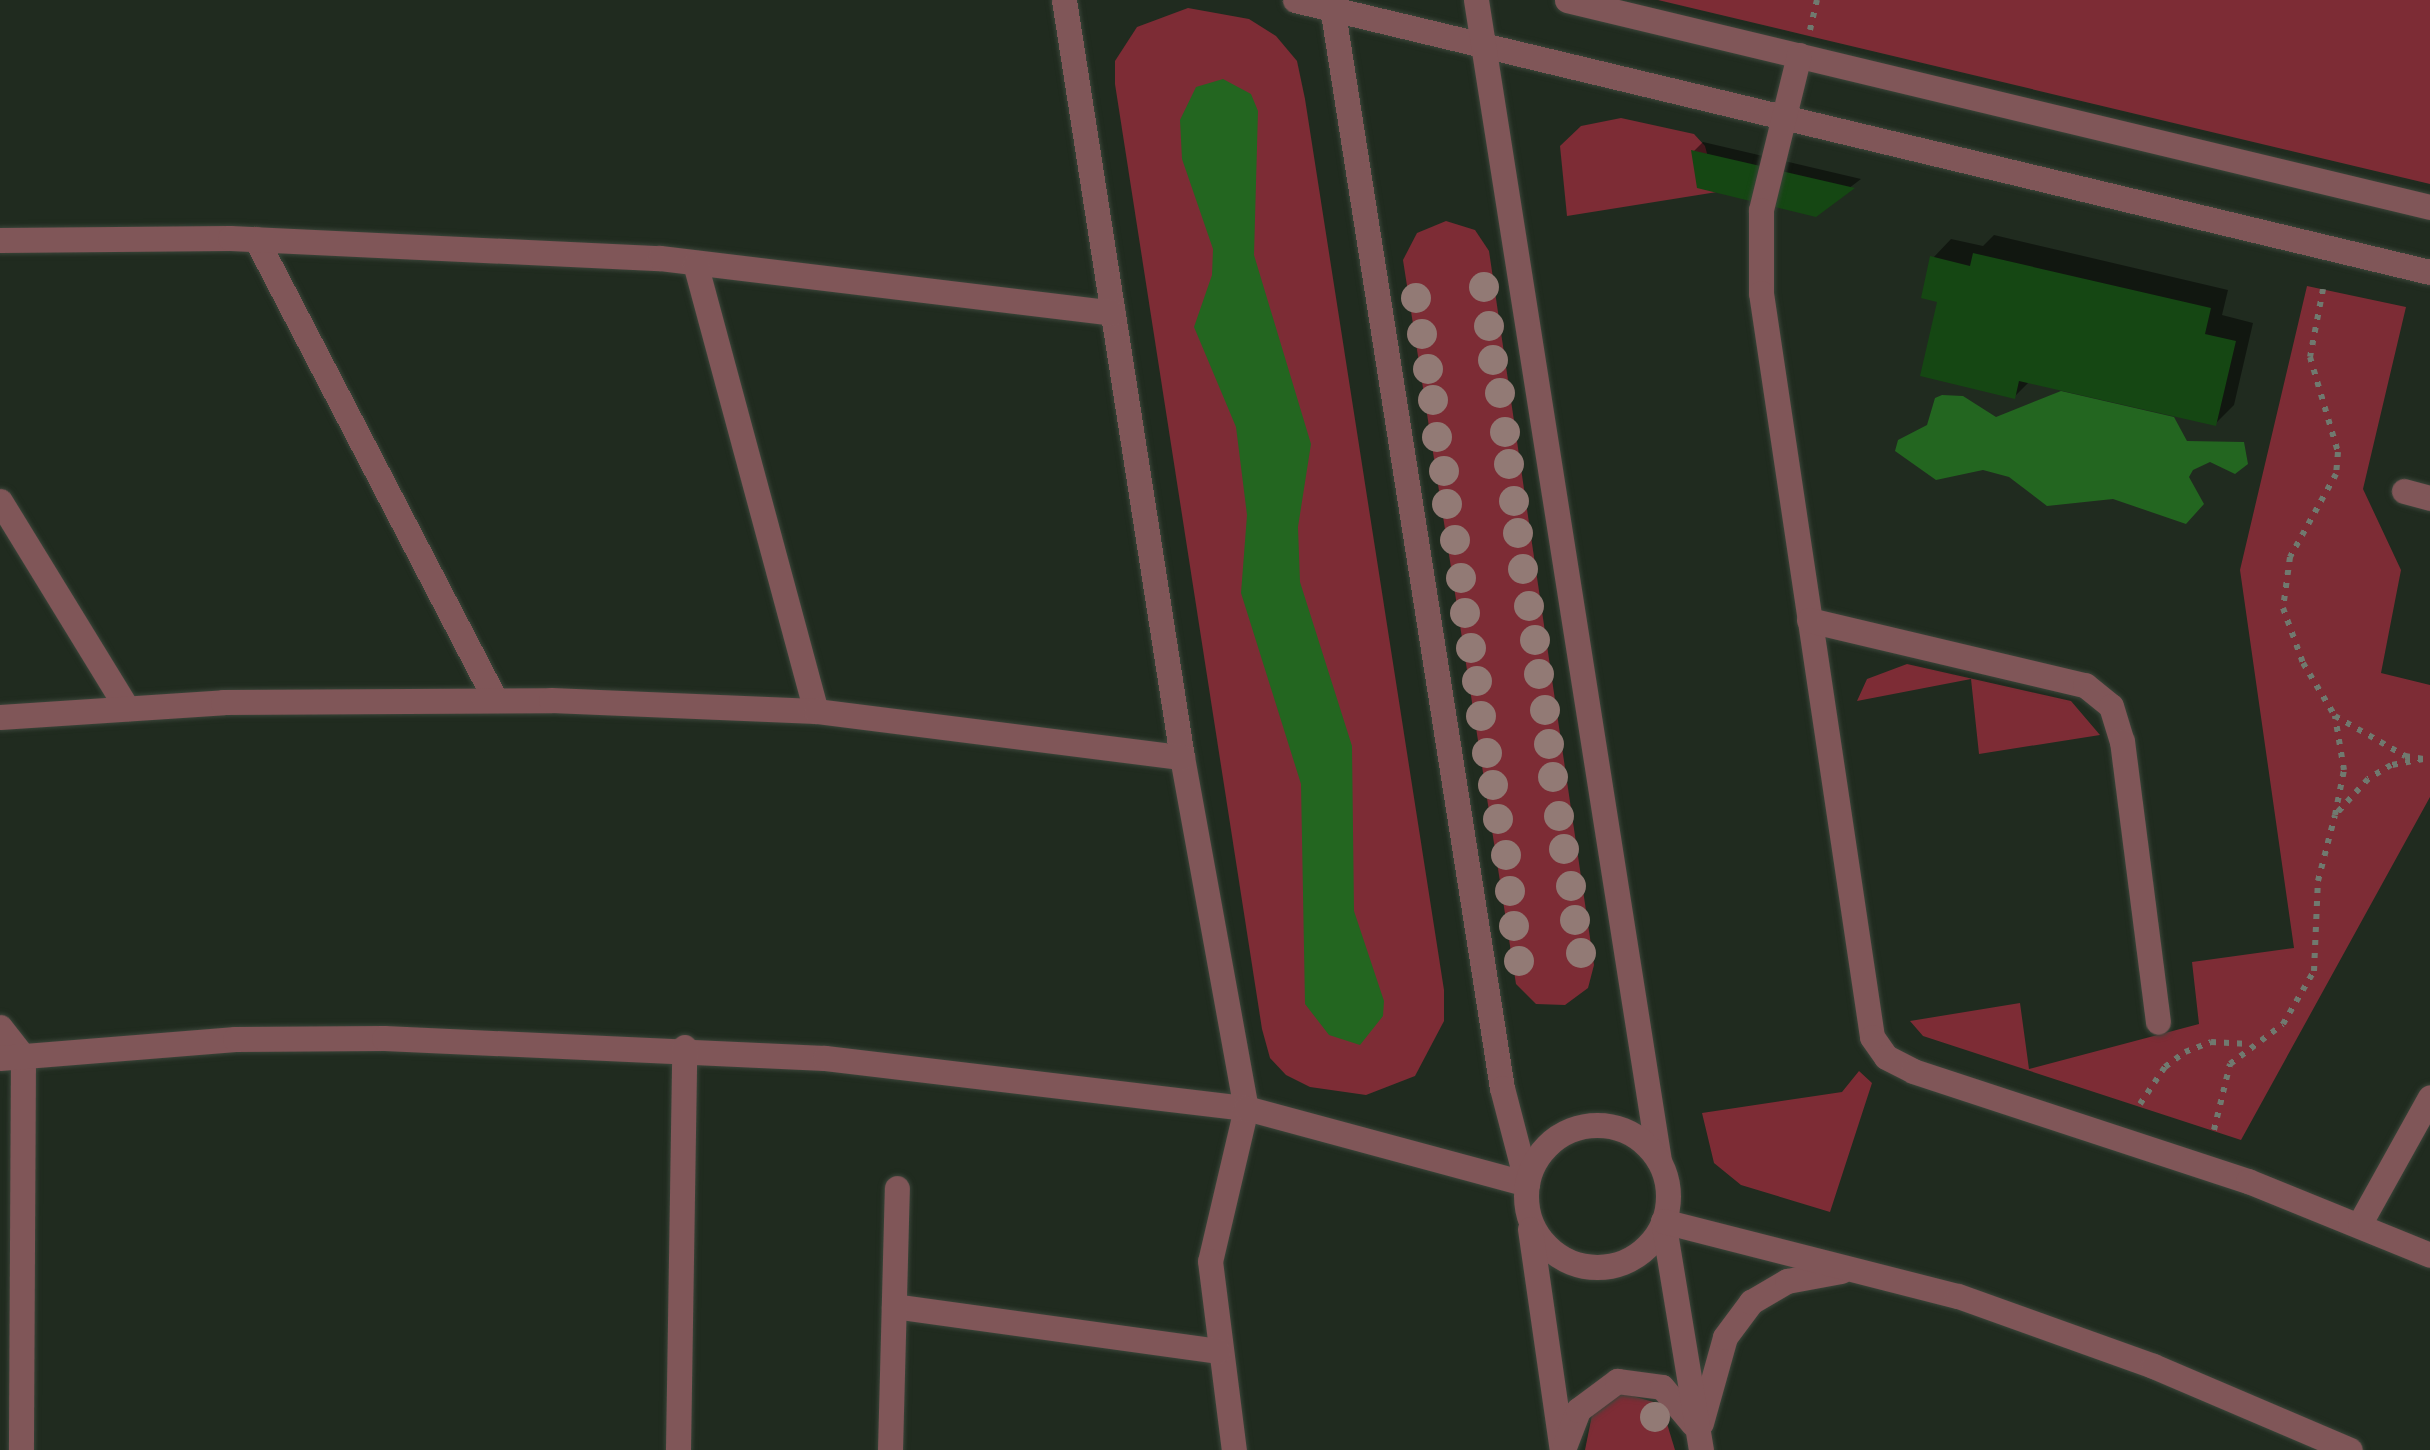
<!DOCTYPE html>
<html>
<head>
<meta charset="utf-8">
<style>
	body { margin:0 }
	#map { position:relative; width:2430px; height:1450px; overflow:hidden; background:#202b1f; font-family:"Nunito Sans",sans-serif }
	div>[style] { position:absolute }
	.green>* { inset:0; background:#7d2c35 }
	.water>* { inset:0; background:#236620 }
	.shadow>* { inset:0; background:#0007 }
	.building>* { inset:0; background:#154713 }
	.path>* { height:6px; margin-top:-3px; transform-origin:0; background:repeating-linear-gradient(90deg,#70796f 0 5px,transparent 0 13px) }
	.roads { filter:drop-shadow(0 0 2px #3b453a) drop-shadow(0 0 2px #3b453a) }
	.minor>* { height:25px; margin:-12.5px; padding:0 12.5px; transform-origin:12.5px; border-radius:12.5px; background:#805658 }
	.minor>.ring { margin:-12.5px; padding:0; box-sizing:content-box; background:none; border:25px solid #805658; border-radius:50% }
	.trees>* { width:30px; height:30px; margin:-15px; border-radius:50%; background:#927a75 }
	span { translate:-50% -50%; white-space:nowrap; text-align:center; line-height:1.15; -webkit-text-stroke:8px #0d120d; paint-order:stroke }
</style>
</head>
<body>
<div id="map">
	<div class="green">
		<i style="clip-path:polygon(1658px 0,2430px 0,2430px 184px,1809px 36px)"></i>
		<i style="clip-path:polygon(1188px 8px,1249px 19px,1276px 36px,1297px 61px,1305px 99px,1444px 990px,1444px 1021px,1415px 1076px,1366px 1095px,1310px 1087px,1286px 1075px,1270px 1058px,1262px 1029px,1115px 84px,1115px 61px,1137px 27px)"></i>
		<i style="clip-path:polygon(1621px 118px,1694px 134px,1705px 146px,1717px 192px,1567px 216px,1560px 146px,1581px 126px)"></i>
		<i style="clip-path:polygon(1446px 221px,1475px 230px,1489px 251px,1594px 965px,1588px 988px,1565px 1005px,1536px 1004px,1516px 984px,1403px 260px,1417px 233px)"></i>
		<i style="clip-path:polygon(2307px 286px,2406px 307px,2363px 489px,2401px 570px,2381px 673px,2430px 685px,2430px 797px,2241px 1140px,1923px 1036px,1910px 1021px,2020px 1003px,2029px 1069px,2199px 1024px,2192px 962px,2294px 948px,2240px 570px)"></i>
		<i style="clip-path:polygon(1907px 664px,2071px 701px,2100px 735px,1979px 754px,1971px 679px,1857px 701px,1867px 679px)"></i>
		<i style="clip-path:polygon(1859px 1071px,1872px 1083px,1830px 1212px,1741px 1185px,1714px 1163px,1702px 1113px,1842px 1092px)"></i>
		<i style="clip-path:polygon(1618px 1392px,1661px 1404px,1675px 1450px,1585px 1450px,1593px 1410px)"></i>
	</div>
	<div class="water">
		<i style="clip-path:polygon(1223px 79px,1251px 94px,1258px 111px,1254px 255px,1311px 444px,1298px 527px,1300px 582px,1352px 746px,1354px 911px,1384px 1001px,1383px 1016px,1360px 1045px,1329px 1035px,1305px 1004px,1301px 784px,1241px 593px,1247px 515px,1236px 427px,1194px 327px,1212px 275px,1213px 249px,1182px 159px,1180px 120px,1196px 87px)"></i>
		<i style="clip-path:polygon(2061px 391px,2174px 417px,2187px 441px,2244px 442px,2248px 464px,2235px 474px,2210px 462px,2193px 470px,2189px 477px,2204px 504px,2186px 524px,2113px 499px,2047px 506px,2009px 477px,1983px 470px,1936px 480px,1895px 451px,1898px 440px,1927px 425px,1935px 398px,1942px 395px,1963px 396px,1996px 417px)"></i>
	</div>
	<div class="shadow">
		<i style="clip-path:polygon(1703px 142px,1861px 179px,1815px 214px,1699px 186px,1694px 151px)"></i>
		<i style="clip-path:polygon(1994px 235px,2228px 290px,2222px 315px,2253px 323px,2234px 405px,2215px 424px,2030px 381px,2015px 396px,1940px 300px,1933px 258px,1951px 239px,1983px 246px)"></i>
	</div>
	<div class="building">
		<i style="clip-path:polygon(1691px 150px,1855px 188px,1816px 217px,1697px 188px)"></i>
		<i style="clip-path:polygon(1973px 253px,2211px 308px,2205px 334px,2236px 341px,2216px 426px,2019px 381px,2015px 399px,1920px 376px,1937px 302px,1921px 298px,1930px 256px,1970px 266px)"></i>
	</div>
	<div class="path">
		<i style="left:1810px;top:30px;width:31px;rotate:-77deg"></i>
		<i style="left:2323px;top:289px;width:69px;rotate:100.8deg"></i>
		<i style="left:2310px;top:357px;width:99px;rotate:73.6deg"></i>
		<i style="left:2338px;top:452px;width:22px;rotate:95deg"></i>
		<i style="left:2336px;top:474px;width:95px;rotate:119deg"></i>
		<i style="left:2290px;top:557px;width:51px;rotate:97.8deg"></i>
		<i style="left:2283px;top:608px;width:59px;rotate:70deg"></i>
		<i style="left:2303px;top:663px;width:62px;rotate:58.9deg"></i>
		<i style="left:2423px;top:759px;width:33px;rotate:169deg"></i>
		<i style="left:2391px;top:765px;width:27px;rotate:149deg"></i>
		<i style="left:2368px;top:779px;width:49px;rotate:132.5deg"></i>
		<i style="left:2335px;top:815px;width:46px;rotate:-78.7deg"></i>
		<i style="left:2344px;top:770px;width:55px;rotate:-99.5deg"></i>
		<i style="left:2335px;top:716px;width:81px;rotate:29.7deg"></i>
		<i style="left:2405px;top:756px;width:25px;rotate:9deg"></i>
		<i style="left:2140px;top:1104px;width:45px;rotate:-56deg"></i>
		<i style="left:2165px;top:1067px;width:25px;rotate:-37deg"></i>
		<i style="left:2185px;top:1052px;width:28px;rotate:-21deg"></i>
		<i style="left:2211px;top:1042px;width:38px;rotate:3deg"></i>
		<i style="left:2214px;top:1130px;width:68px;rotate:-76.4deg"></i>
		<i style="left:2230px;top:1064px;width:66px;rotate:-37deg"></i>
		<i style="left:2283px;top:1024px;width:61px;rotate:-59.7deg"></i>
		<i style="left:2314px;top:971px;width:90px;rotate:-87.5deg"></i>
		<i style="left:2318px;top:881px;width:68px;rotate:-75.6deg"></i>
	</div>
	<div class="roads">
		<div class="minor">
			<i style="left:1064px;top:0;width:766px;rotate:81.14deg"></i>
			<i style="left:1182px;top:757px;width:357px;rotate:79.7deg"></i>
			<i style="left:1246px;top:1108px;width:157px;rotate:103.2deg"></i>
			<i style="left:1210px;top:1261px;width:191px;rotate:82.8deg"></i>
			<i style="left:1295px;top:0;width:1167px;rotate:13.48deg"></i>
			<i style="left:1331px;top:0;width:1101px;rotate:81.07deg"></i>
			<i style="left:1502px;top:1088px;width:99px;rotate:75.4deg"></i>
			<i style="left:1476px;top:0;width:1175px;rotate:81.04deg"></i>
			<i style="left:1567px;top:0;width:887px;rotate:13.49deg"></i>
			<i style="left:1799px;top:55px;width:160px;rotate:103.8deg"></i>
			<i style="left:1761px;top:210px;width:83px;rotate:90deg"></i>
			<i style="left:1761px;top:293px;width:752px;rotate:81.51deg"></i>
			<i style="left:1872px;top:1037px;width:24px;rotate:55deg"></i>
			<i style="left:1886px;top:1057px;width:30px;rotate:27deg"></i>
			<i style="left:1913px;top:1071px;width:353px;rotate:18.2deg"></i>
			<i style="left:2248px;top:1181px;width:196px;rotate:22.1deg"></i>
			<i style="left:256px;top:239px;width:518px;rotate:62.55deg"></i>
			<i style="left:0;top:240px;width:230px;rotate:-0.5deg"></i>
			<i style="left:230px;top:238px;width:430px;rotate:2.7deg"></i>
			<i style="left:660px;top:258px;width:456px;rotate:6.9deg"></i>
			<i style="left:695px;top:263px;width:464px;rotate:74.9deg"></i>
			<i style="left:2404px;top:491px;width:27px;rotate:15deg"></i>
			<i style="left:0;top:501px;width:243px;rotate:58.5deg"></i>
			<i style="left:1809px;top:620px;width:284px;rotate:13.3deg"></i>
			<i style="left:2085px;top:685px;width:33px;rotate:39deg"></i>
			<i style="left:2111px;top:706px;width:37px;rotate:73deg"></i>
			<i style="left:2122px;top:741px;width:283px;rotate:82.7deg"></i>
			<i style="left:0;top:717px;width:224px;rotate:-3.8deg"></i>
			<i style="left:223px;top:702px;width:328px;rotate:-0.3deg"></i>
			<i style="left:551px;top:700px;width:265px;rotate:2.4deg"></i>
			<i style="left:816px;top:711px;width:369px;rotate:7.2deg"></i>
			<i style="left:0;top:1027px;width:37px;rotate:52deg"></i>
			<i style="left:23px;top:1056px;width:394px;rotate:90.3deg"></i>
			<i style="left:0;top:1058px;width:236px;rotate:-4.6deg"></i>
			<i style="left:235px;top:1039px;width:149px;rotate:-0.4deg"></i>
			<i style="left:384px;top:1038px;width:441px;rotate:2.6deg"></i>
			<i style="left:825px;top:1058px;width:424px;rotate:6.8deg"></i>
			<i style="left:1246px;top:1108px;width:291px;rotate:15.1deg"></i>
			<i class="ring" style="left:1526px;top:1125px;width:117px;height:117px"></i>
			<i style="left:2360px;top:1223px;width:144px;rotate:-60.9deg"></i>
			<i style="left:1530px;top:1229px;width:223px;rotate:81.8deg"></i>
			<i style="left:894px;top:1306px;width:327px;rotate:7.9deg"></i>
			<i style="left:1701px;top:1423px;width:89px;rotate:-74.4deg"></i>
			<i style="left:1725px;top:1337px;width:44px;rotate:-53.4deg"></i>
			<i style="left:1751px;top:1302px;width:42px;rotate:-30.3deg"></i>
			<i style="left:1787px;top:1281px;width:55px;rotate:-10.5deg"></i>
			<i style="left:1564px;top:1447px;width:40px;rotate:-69deg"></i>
			<i style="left:1578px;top:1410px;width:49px;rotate:-36.6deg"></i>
			<i style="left:1617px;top:1381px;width:45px;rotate:7.6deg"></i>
			<i style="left:1662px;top:1387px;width:48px;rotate:50deg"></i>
			<i style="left:678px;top:1450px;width:403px;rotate:-89.1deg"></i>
			<i style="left:890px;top:1450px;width:262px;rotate:-88.5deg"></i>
			<i style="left:1701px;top:1450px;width:232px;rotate:-99.4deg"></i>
			<i style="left:1663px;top:1221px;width:304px;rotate:14.3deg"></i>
			<i style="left:1958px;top:1296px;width:207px;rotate:19.7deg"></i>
			<i style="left:2153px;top:1366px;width:214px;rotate:23.1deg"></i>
		</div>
	</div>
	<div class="trees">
		<i style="left:1484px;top:287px"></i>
		<i style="left:1416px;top:298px"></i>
		<i style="left:1489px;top:326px"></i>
		<i style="left:1422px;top:334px"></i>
		<i style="left:1493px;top:360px"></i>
		<i style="left:1428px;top:369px"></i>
		<i style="left:1500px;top:393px"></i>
		<i style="left:1433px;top:400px"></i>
		<i style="left:1505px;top:432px"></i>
		<i style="left:1437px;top:437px"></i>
		<i style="left:1509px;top:464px"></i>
		<i style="left:1444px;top:471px"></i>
		<i style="left:1514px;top:501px"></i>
		<i style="left:1447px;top:504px"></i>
		<i style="left:1518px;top:533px"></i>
		<i style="left:1455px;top:540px"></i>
		<i style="left:1523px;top:569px"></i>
		<i style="left:1461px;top:578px"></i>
		<i style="left:1529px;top:606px"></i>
		<i style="left:1465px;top:613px"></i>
		<i style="left:1535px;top:640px"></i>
		<i style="left:1471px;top:648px"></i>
		<i style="left:1539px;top:674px"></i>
		<i style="left:1477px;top:681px"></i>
		<i style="left:1545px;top:710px"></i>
		<i style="left:1481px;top:716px"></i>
		<i style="left:1549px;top:744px"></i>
		<i style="left:1487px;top:753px"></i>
		<i style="left:1553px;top:777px"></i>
		<i style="left:1493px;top:785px"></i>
		<i style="left:1559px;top:816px"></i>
		<i style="left:1498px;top:819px"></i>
		<i style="left:1564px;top:849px"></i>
		<i style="left:1506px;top:855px"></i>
		<i style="left:1571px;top:886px"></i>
		<i style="left:1510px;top:891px"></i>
		<i style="left:1575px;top:920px"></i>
		<i style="left:1514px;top:926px"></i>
		<i style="left:1581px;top:953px"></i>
		<i style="left:1519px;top:961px"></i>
		<i style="left:1655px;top:1417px"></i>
	</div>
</div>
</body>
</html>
